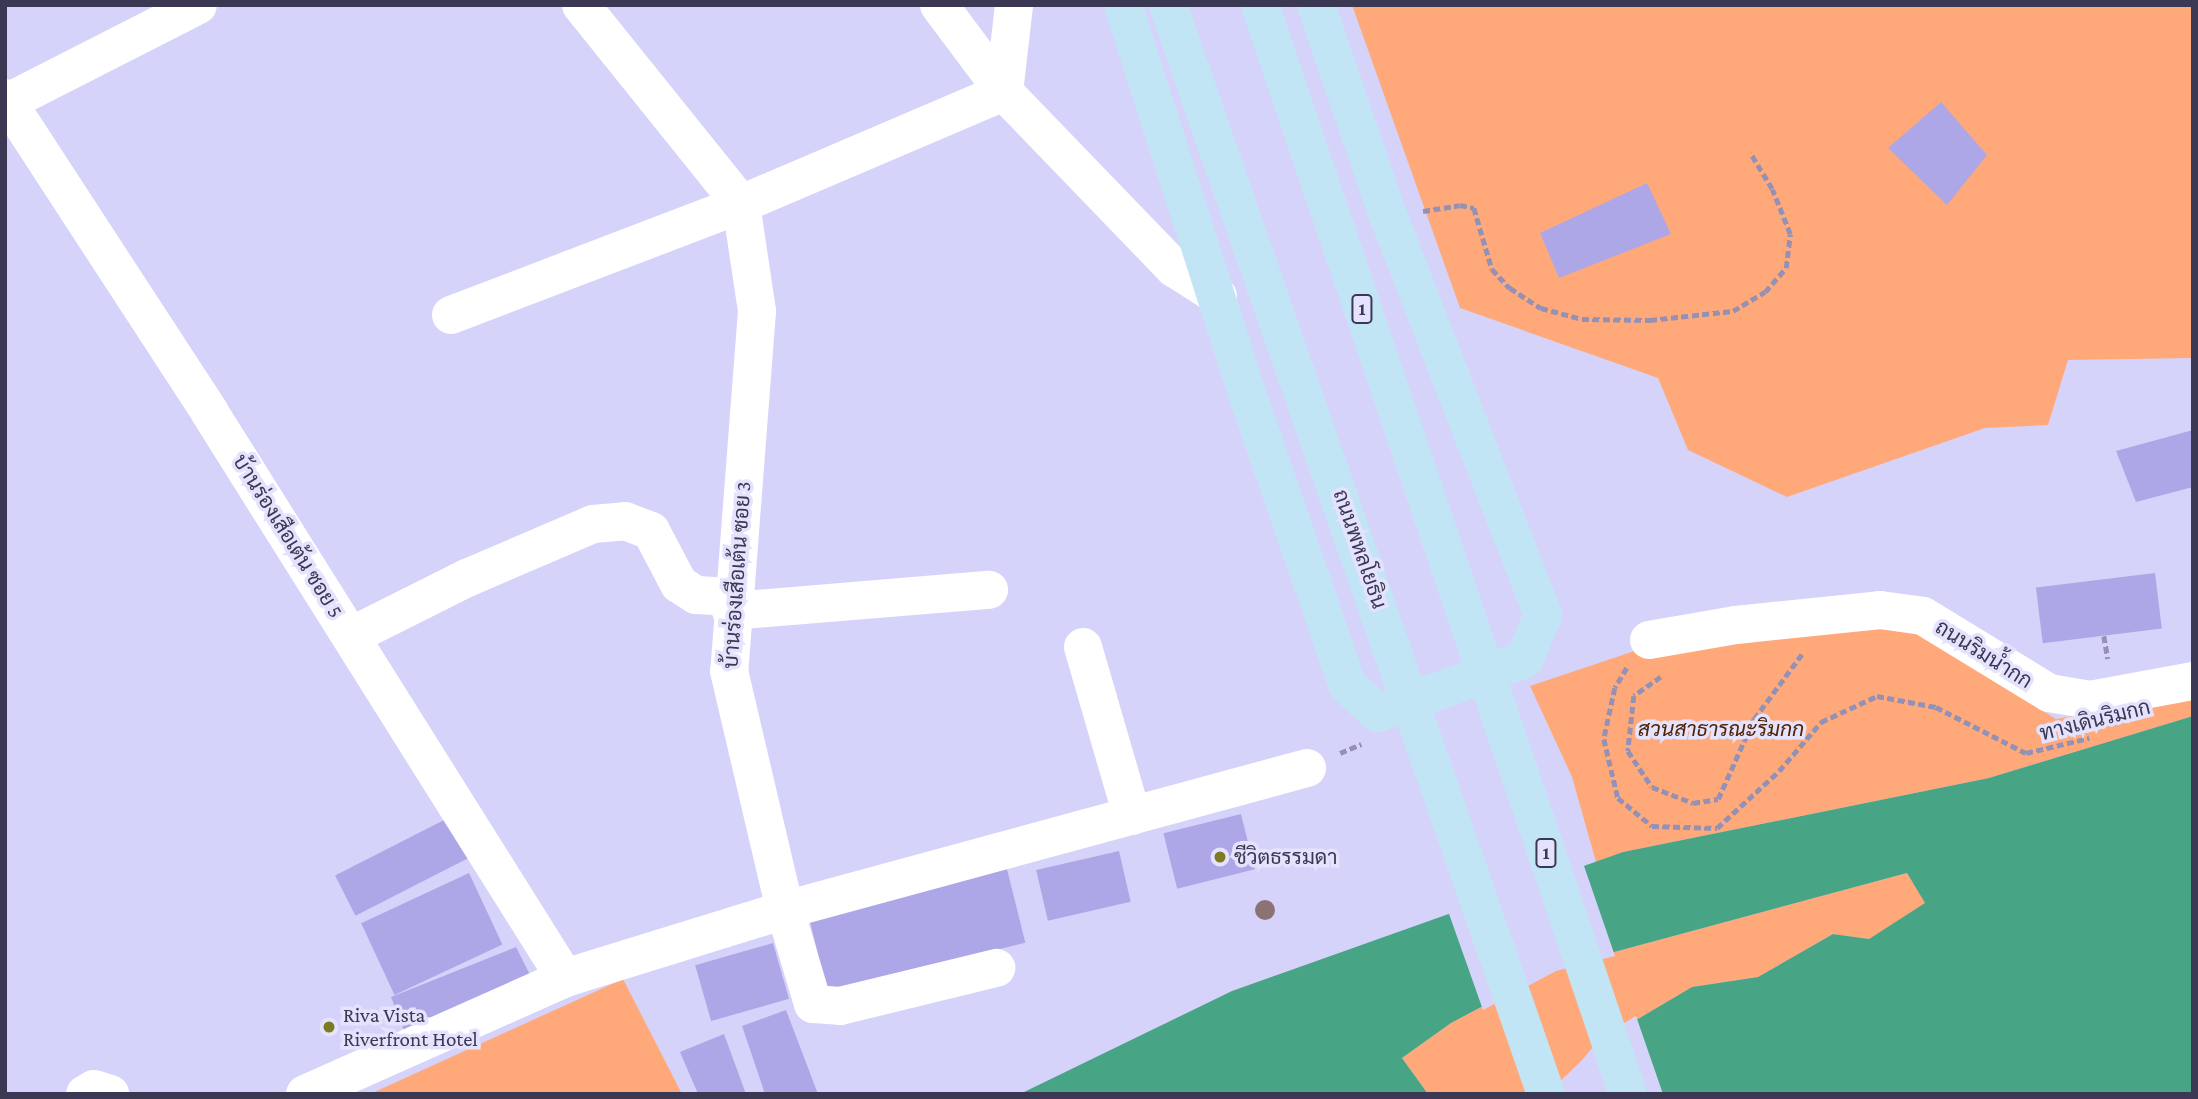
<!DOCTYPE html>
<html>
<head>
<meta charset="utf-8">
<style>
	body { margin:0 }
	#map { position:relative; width:2198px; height:1099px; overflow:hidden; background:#d6d3fb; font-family:"Crimson Pro",Sarabun,serif }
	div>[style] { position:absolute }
	.green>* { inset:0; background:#ffa97b }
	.water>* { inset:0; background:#47a485 }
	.pier>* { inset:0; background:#d6d3fb }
	.building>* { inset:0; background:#aea7e7; transform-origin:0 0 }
	.path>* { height:4.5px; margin-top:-2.25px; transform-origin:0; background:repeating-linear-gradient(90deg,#9491b4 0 7px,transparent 0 10.5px) }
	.minor>* { height:38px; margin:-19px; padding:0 19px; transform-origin:19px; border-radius:19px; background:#fff }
	.major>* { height:38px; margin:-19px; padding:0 19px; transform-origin:19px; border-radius:19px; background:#c2e5f5 }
	.trees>* { width:20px; height:20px; margin:-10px; border-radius:50%; background:#8c7274 }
	.dots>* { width:19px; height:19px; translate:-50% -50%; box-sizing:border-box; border:4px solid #e4e2fd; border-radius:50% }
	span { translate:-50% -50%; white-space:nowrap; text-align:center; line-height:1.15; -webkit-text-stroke:7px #e4e2fd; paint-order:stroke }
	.shield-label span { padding:2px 5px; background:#e4e2fd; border:2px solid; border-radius:5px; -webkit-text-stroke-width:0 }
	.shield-label { font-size:19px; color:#3b3853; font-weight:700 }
	.street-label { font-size:21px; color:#3b3853 }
	.park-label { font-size:21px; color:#4f2205; font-style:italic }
	.poi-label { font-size:21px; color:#3b3853 }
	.left { translate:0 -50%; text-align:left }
	.frame { position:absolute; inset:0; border:7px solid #3b3853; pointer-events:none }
</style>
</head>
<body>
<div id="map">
	<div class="green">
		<i style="clip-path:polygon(1352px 5px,2193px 5px,2193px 358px,2068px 360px,2048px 425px,1985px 428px,1787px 497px,1688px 450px,1658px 378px,1460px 308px)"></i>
		<i style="clip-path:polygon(1880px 610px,2056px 719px,2193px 694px,2193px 716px,1989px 778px,1623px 852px,1596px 862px,1572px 777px,1530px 686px,1697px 630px)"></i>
		<i style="clip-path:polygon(1907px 873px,1926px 903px,1869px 939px,1833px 934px,1758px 977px,1692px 987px,1604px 1039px,1547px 1094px,1428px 1094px,1402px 1058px,1451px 1023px,1555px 968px)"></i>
		<i style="clip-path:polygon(623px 979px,682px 1094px,370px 1094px)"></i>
	</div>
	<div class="water">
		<i style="clip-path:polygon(2193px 716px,2193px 1094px,1558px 1094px,1604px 1039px,1692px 987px,1758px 977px,1833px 934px,1869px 939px,1925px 903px,1907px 873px,1555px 968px,1451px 1023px,1402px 1058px,1428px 1094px,1020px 1094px,1232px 991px,1623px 852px,1989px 778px)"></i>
	</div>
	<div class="pier">
		<i style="clip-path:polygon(1583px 863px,1615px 956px,1556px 971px,1483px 1010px,1448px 911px)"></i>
		<i style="clip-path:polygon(1636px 1016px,1663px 1094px,1554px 1094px,1602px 1036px)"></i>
	</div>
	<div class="building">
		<i style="clip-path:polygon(1941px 102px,1987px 155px,1947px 205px,1888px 148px)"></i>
		<i style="clip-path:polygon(1647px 183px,1671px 234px,1559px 278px,1540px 233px)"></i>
		<i style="clip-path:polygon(2193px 430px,2193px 487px,2136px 502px,2116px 451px)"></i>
		<i style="left:2155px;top:573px;width:56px;height:120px;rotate:83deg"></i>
		<i style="left:1241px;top:814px;width:57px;height:80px;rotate:76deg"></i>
		<i style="left:450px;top:817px;width:45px;height:129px;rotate:63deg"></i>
		<i style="left:1119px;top:851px;width:52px;height:85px;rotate:77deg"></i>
		<i style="left:1007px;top:869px;width:76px;height:204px;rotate:76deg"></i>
		<i style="left:469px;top:873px;width:79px;height:119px;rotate:65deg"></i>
		<i style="left:773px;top:943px;width:58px;height:81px;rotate:74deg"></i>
		<i style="clip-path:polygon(516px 947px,532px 979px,406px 1036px,391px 997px)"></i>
		<i style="clip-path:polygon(786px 1010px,818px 1094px,765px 1094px,742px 1026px)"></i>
		<i style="clip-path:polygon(724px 1034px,746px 1094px,698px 1094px,680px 1052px)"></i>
	</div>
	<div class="path">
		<i style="left:1423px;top:211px;width:37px;rotate:-9deg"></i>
		<i style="left:1460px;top:205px;width:14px;rotate:12deg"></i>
		<i style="left:1474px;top:208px;width:64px;rotate:73.6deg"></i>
		<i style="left:1492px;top:269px;width:26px;rotate:47deg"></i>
		<i style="left:1510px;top:288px;width:37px;rotate:33deg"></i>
		<i style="left:1541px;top:308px;width:42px;rotate:15deg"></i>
		<i style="left:1582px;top:319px;width:68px;rotate:0.8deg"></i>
		<i style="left:1650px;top:320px;width:83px;rotate:-6.2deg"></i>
		<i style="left:1733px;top:311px;width:37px;rotate:-31deg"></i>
		<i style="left:1765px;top:292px;width:32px;rotate:-49deg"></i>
		<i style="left:1786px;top:268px;width:34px;rotate:-83deg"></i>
		<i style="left:1790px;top:234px;width:48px;rotate:-111.8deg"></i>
		<i style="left:1772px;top:189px;width:42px;rotate:-121.4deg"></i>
		<i style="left:2104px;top:636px;width:23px;rotate:80deg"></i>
		<i style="left:1627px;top:668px;width:23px;rotate:121deg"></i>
		<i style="left:1615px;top:688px;width:52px;rotate:102.2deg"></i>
		<i style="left:1604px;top:739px;width:61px;rotate:76.7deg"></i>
		<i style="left:1618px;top:798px;width:44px;rotate:39.5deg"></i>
		<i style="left:1652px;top:826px;width:65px;rotate:1.8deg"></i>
		<i style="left:1717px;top:828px;width:84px;rotate:-42.6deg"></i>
		<i style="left:1779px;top:771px;width:65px;rotate:-49.4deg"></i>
		<i style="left:1821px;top:722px;width:62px;rotate:-24.9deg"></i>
		<i style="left:1877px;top:696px;width:60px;rotate:10.6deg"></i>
		<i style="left:1936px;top:707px;width:101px;rotate:27.1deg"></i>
		<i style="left:2026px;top:753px;width:65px;rotate:-13.4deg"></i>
		<i style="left:1661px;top:677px;width:33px;rotate:145deg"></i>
		<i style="left:1634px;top:696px;width:55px;rotate:96.2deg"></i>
		<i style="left:1628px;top:751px;width:43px;rotate:56.3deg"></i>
		<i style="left:1652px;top:787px;width:44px;rotate:21.3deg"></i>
		<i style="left:1693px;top:803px;width:25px;rotate:-9deg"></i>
		<i style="left:1718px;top:799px;width:88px;rotate:-65.8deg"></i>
		<i style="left:1754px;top:719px;width:81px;rotate:-53.6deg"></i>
		<i style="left:1340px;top:753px;width:23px;rotate:-23deg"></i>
	</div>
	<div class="minor">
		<i style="left:581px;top:5px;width:255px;rotate:51.2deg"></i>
		<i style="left:741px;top:204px;width:108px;rotate:81.5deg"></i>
		<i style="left:757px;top:311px;width:361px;rotate:94.4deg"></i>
		<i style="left:729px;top:671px;width:245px;rotate:76.8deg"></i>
		<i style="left:785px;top:910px;width:98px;rotate:73.4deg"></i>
		<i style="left:813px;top:1004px;width:27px;rotate:4deg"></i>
		<i style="left:840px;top:1006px;width:161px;rotate:-13.7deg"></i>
		<i style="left:939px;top:5px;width:109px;rotate:53.2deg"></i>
		<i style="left:1004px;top:92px;width:245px;rotate:46deg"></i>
		<i style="left:1174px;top:268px;width:52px;rotate:32.5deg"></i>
		<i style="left:5px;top:98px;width:376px;rotate:56.9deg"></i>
		<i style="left:210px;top:413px;width:667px;rotate:57.86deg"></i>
		<i style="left:8px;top:102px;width:213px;rotate:-27deg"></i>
		<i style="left:451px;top:315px;width:311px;rotate:-20.9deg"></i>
		<i style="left:741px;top:204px;width:286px;rotate:-23.1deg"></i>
		<i style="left:1004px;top:92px;width:88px;rotate:-83.4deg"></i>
		<i style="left:731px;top:611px;width:259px;rotate:-4.7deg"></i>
		<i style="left:351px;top:636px;width:130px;rotate:-26.6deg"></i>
		<i style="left:467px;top:578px;width:137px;rotate:-23.2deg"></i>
		<i style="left:593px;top:524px;width:32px;rotate:-5deg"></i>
		<i style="left:625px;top:521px;width:28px;rotate:21deg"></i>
		<i style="left:651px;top:531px;width:60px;rotate:62.2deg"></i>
		<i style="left:679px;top:584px;width:20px;rotate:33deg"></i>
		<i style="left:696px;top:595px;width:37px;rotate:3deg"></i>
		<i style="left:1649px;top:640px;width:88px;rotate:-9.8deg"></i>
		<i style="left:1736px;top:625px;width:145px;rotate:-5.9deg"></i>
		<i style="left:1880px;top:610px;width:43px;rotate:7.9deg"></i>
		<i style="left:1923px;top:616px;width:148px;rotate:31.4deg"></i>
		<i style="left:2049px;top:693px;width:42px;rotate:9.7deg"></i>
		<i style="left:2090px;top:700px;width:105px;rotate:-10.5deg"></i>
		<i style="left:1083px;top:647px;width:176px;rotate:73.8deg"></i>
		<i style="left:85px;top:1094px;width:10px;rotate:-29deg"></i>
		<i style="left:94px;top:1089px;width:17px;rotate:17deg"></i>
		<i style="left:305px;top:1094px;width:285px;rotate:-24deg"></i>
		<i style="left:565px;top:978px;width:230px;rotate:-17.2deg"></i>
		<i style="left:785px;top:910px;width:541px;rotate:-15.22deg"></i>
	</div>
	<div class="major">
		<i style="left:1123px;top:5px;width:417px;rotate:72.3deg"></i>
		<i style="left:1250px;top:402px;width:300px;rotate:71deg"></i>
		<i style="left:1348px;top:686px;width:40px;rotate:42deg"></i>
		<i style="left:1378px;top:713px;width:155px;rotate:-20deg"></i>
		<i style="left:1524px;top:660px;width:49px;rotate:-67.1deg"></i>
		<i style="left:1543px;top:615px;width:428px;rotate:-111.2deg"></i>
		<i style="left:1388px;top:216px;width:223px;rotate:-108.8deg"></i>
		<i style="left:1168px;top:5px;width:1153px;rotate:70.86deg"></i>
		<i style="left:1260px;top:5px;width:1149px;rotate:71.33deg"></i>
	</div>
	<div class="trees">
		<i style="left:1265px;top:910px"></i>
	</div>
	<div class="dots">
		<i style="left:1220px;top:857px;background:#7c7a22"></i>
		<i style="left:329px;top:1027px;background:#7c7a22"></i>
	</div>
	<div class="shield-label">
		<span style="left:1362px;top:309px">1</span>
		<span style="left:1546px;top:853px">1</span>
	</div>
	<div class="street-label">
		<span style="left:288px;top:536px;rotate:58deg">บ้านร่องเสือเต้น ซอย 5</span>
		<span style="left:1360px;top:549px;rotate:71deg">ถนนพหลโยธิน</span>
		<span style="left:737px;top:575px;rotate:-86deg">บ้านร่องเสือเต้น ซอย 3</span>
		<span style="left:1984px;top:654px;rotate:32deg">ถนนริมน้ำกก</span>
		<span style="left:2095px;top:720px;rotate:-14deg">ทางเดินริมกก</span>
	</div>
	<div class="park-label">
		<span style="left:1721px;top:729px">สวนสาธารณะริมกก</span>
	</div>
	<div class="poi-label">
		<span class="left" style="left:1234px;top:857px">ชีวิตธรรมดา</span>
		<span class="left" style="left:343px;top:1027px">Riva Vista<br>Riverfront Hotel</span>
	</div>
	<div class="frame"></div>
</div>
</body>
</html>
